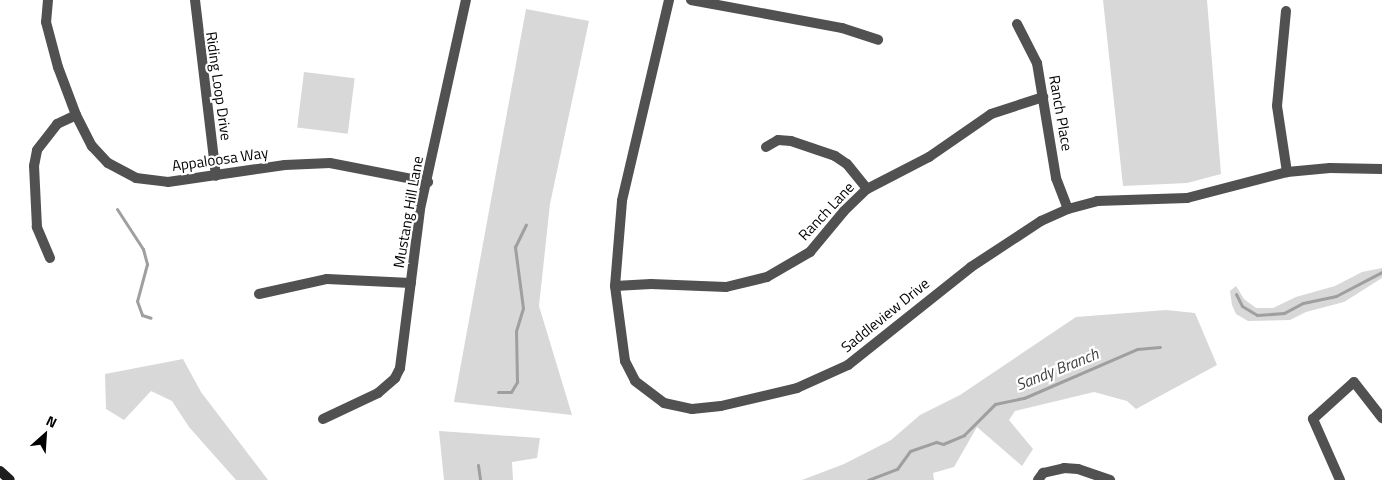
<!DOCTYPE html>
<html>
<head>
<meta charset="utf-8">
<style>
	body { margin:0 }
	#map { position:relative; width:1382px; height:480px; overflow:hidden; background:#fff; font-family:"Titillium Web",sans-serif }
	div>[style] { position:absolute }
	.green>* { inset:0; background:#d8d8d8; transform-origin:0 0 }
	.stream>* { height:3px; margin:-1.5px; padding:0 1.5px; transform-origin:1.5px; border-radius:1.5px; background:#9f9f9f }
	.minor>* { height:10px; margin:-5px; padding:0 5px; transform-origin:5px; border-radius:5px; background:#515151 }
	.secondary>* { height:10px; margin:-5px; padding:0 5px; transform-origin:5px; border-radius:5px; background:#1e1e1e }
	span { translate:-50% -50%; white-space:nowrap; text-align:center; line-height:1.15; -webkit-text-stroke:4.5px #fff; paint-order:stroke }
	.street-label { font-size:15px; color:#000 }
	.water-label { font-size:16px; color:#404040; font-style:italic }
	.north { position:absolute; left:20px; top:410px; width:50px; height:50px; -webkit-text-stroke:4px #fff; paint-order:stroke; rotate:26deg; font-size:14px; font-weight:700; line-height:20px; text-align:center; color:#000 }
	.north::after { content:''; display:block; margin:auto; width:18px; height:22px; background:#000; clip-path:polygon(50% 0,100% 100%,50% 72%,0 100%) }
</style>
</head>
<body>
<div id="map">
	<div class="green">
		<i style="clip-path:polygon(1103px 0,1207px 0,1221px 174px,1187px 183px,1123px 186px)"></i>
		<i style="clip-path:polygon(526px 9px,589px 21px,550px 204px,539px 306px,572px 415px,454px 402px)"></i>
		<i style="left:304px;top:72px;width:51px;height:56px;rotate:7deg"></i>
		<i style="clip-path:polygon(1382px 268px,1382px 278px,1344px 302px,1306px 312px,1290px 320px,1248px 321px,1236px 314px,1232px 305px,1230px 291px,1236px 286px,1244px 299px,1256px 308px,1273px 308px,1296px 297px,1335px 286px,1362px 272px)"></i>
		<i style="clip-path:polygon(1166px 310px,1195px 313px,1217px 365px,1136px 409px,1127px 401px,1094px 392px,1015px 411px,1009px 420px,1033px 449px,1022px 466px,977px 427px,954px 467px,933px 473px,934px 480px,802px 480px,844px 464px,891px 440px,920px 415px,960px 395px,1076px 317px)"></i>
		<i style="clip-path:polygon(183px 359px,201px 392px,268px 480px,236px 480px,189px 427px,172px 401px,151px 391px,124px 420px,106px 409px,105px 374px)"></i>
		<i style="clip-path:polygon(439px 431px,540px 438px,537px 458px,512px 462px,513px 480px,444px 480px)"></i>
	</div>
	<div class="stream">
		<i style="left:117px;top:209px;width:48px;rotate:57deg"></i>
		<i style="left:143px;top:249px;width:16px;rotate:75deg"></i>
		<i style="left:147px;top:264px;width:38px;rotate:105deg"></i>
		<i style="left:137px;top:301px;width:15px;rotate:70deg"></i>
		<i style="left:142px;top:315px;width:9px;rotate:18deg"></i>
		<i style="left:1236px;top:294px;width:13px;rotate:63deg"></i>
		<i style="left:1242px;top:306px;width:17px;rotate:31deg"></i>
		<i style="left:1257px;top:315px;width:27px;rotate:-4deg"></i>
		<i style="left:1284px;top:313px;width:21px;rotate:-28deg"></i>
		<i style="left:1303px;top:303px;width:34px;rotate:-12deg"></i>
		<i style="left:1336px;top:296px;width:52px;rotate:-27.6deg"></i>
		<i style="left:498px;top:392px;width:13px"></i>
		<i style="left:511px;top:392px;width:12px;rotate:-59deg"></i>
		<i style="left:517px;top:382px;width:51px;rotate:-91.1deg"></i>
		<i style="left:516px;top:331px;width:24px;rotate:-73deg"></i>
		<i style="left:523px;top:308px;width:62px;rotate:-97.5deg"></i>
		<i style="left:515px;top:247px;width:25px;rotate:-64deg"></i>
		<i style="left:478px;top:465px;width:15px;rotate:82deg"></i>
		<i style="left:868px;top:480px;width:31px;rotate:-21deg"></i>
		<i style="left:897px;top:469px;width:22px;rotate:-54deg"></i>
		<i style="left:910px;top:451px;width:28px;rotate:-19deg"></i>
		<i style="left:936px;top:442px;width:7px;rotate:16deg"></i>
		<i style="left:943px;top:444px;width:23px;rotate:-23deg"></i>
		<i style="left:964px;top:435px;width:44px;rotate:-45deg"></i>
		<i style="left:995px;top:404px;width:30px;rotate:-12deg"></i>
		<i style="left:1024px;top:398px;width:123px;rotate:-23.4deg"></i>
		<i style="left:1137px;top:349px;width:23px;rotate:-5deg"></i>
	</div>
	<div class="minor">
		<i style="left:48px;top:0;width:22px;rotate:95deg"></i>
		<i style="left:46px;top:22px;width:47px;rotate:75.1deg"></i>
		<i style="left:58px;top:67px;width:51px;rotate:69.4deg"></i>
		<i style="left:76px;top:115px;width:35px;rotate:63deg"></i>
		<i style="left:92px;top:146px;width:23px;rotate:47deg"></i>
		<i style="left:108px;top:163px;width:32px;rotate:28deg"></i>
		<i style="left:136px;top:178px;width:32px;rotate:7deg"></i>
		<i style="left:168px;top:182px;width:118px;rotate:-8.3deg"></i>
		<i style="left:285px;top:165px;width:45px;rotate:-2.5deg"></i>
		<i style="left:330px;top:163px;width:100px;rotate:11deg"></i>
		<i style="left:195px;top:0;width:177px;rotate:83.2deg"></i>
		<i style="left:669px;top:0;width:206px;rotate:103.2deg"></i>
		<i style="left:622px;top:201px;width:85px;rotate:94.7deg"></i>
		<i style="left:615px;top:286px;width:76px;rotate:82.4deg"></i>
		<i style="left:625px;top:361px;width:22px;rotate:63deg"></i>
		<i style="left:635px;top:381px;width:36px;rotate:37deg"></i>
		<i style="left:664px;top:403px;width:29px;rotate:12deg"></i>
		<i style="left:692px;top:409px;width:29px;rotate:-6deg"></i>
		<i style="left:721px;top:406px;width:78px;rotate:-13.3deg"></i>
		<i style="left:797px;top:388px;width:56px;rotate:-24.3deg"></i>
		<i style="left:848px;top:365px;width:157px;rotate:-38.5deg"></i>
		<i style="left:971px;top:267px;width:84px;rotate:-33.3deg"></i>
		<i style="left:1041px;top:221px;width:30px;rotate:-24deg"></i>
		<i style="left:1068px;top:209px;width:30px;rotate:-15deg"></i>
		<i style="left:1097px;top:201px;width:90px;rotate:-1.9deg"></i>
		<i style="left:1187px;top:198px;width:103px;rotate:-14.6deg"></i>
		<i style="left:1287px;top:172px;width:43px;rotate:-5.3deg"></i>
		<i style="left:1330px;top:168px;width:52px;rotate:1.1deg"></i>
		<i style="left:691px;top:0;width:154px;rotate:10.5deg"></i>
		<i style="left:842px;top:28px;width:38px;rotate:18deg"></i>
		<i style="left:1286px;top:11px;width:95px;rotate:95.4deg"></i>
		<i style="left:1277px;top:106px;width:67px;rotate:81.4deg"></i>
		<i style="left:1017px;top:24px;width:44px;rotate:62.9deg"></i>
		<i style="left:1037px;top:63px;width:117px;rotate:80.6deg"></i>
		<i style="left:1056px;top:178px;width:33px;rotate:69deg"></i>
		<i style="left:766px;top:147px;width:14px;rotate:-30deg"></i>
		<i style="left:778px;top:140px;width:13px;rotate:4deg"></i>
		<i style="left:791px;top:141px;width:46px;rotate:18.8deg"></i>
		<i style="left:835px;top:156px;width:14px;rotate:34deg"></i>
		<i style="left:847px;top:164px;width:32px;rotate:51deg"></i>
		<i style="left:50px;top:258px;width:34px;rotate:-113deg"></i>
		<i style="left:37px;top:227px;width:61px;rotate:-92.8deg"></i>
		<i style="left:34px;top:166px;width:16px;rotate:-79deg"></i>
		<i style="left:37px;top:150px;width:33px;rotate:-52deg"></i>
		<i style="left:57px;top:124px;width:21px;rotate:-25deg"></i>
		<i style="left:615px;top:286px;width:36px;rotate:-3deg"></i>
		<i style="left:651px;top:284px;width:75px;rotate:2.3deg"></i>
		<i style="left:726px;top:287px;width:42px;rotate:-13.7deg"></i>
		<i style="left:767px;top:277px;width:50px;rotate:-30.2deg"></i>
		<i style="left:810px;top:252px;width:53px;rotate:-50.3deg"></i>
		<i style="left:844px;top:211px;width:32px;rotate:-44deg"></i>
		<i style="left:867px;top:189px;width:70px;rotate:-27.3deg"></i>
		<i style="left:929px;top:157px;width:75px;rotate:-34.7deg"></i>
		<i style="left:991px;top:114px;width:55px;rotate:-18.1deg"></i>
		<i style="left:259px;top:294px;width:70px;rotate:-12.4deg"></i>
		<i style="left:327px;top:279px;width:84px;rotate:2.7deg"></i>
		<i style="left:323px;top:419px;width:61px;rotate:-25.3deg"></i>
		<i style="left:378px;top:393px;width:23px;rotate:-41deg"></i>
		<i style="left:395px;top:378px;width:11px;rotate:-63deg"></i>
		<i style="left:400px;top:368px;width:160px;rotate:-82.8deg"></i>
		<i style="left:420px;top:209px;width:214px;rotate:-77.6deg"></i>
		<i style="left:1038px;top:480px;width:9px;rotate:-54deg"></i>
		<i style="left:1043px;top:473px;width:22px;rotate:-13deg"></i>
		<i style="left:1064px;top:468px;width:14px;rotate:4deg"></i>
		<i style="left:1078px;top:469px;width:34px;rotate:19deg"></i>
		<i style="left:1340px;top:480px;width:67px;rotate:-113.9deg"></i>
		<i style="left:1313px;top:419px;width:55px;rotate:-42.1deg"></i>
		<i style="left:1354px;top:382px;width:46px;rotate:52.1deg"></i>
	</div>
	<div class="secondary">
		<i style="left:0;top:471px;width:13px;rotate:42deg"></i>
	</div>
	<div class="street-label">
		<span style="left:219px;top:86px;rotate:82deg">Riding Loop Drive</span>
		<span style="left:1061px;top:113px;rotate:80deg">Ranch Place</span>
		<span style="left:220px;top:159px;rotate:-8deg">Appaloosa Way</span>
		<span style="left:826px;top:211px;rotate:-47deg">Ranch Lane</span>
		<span style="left:408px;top:212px;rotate:-80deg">Mustang Hill Lane</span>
		<span style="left:885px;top:315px;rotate:-39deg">Saddleview Drive</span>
	</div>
	<div class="water-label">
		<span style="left:1057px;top:369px;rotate:-22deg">Sandy Branch</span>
	</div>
	<div class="north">N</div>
</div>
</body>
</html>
